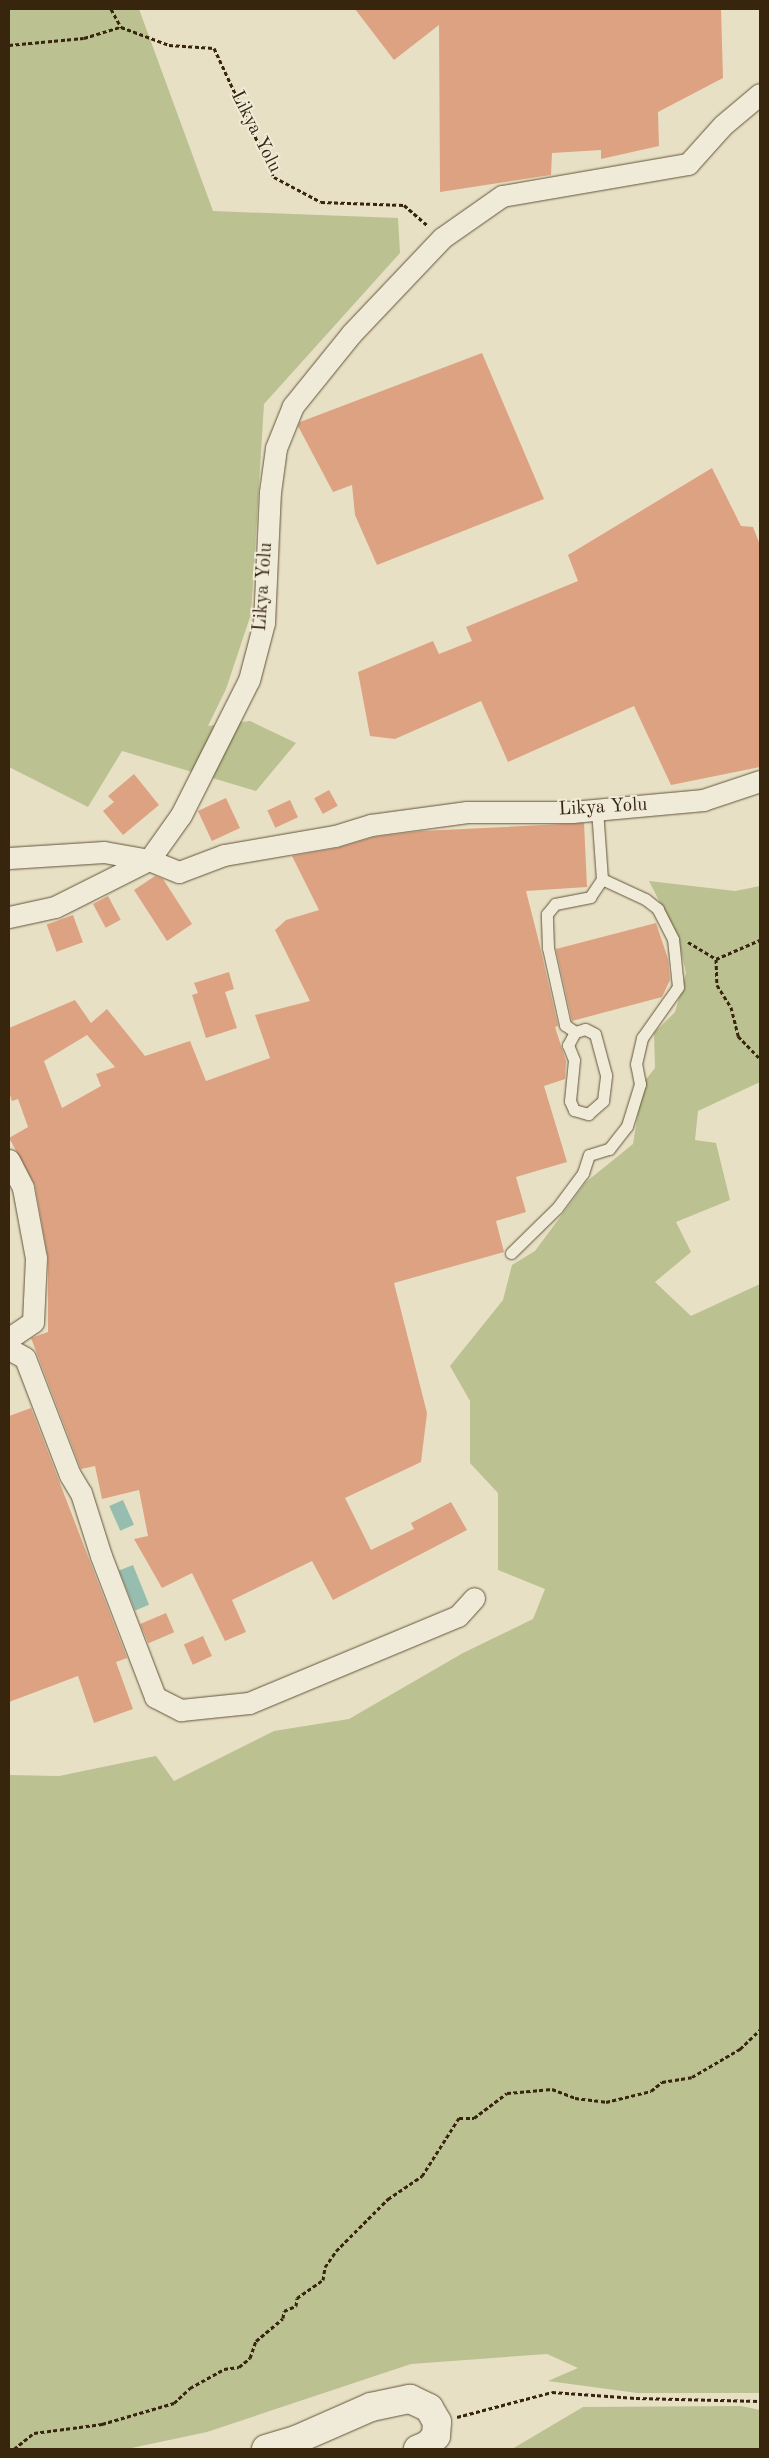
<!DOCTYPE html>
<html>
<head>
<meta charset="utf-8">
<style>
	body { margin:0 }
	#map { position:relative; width:769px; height:2458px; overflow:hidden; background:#e8e0c4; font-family:"Old Standard TT",serif }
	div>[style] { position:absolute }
	.green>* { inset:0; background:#bbc190 }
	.water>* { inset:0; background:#97bdb1; transform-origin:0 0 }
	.building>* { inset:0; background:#dda282; transform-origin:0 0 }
	.path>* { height:3px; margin-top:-1.5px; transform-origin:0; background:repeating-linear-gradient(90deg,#37250d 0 4px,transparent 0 6.5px) }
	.roads { filter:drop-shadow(0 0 1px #63543b) drop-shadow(0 0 1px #63543b) }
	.lane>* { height:11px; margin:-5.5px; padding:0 5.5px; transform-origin:5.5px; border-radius:5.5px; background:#f0ebd9 }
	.street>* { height:21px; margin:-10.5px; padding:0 10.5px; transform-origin:10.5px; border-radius:10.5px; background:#f0ebd9 }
	.secondary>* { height:28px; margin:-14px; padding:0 14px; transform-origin:14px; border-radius:14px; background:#f0ebd9 }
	span { translate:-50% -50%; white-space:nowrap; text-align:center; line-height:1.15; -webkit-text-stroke:4px #f0ebd9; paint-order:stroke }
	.street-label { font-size:19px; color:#37250d }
	.frame { position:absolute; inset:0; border:10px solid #37250d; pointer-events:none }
</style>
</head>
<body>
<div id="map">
	<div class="green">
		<i style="clip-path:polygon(9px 9px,139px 9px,213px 211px,398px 218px,400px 253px,264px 404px,251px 614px,226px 689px,208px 726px,250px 721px,296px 743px,256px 791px,122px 751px,88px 807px,9px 767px)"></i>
		<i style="clip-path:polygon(649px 881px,735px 891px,760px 886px,760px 1082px,698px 1111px,695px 1140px,716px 1143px,730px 1200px,676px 1222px,691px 1252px,655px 1282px,691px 1316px,760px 1284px,760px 2393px,637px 2393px,548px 2381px,578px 2368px,547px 2354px,411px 2364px,207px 2432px,127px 2449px,9px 2449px,9px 1775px,59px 1776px,156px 1756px,174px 1781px,274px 1731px,349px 1719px,463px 1653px,533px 1619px,545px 1589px,498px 1570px,498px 1493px,470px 1463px,470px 1401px,450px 1366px,503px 1300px,512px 1265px,535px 1251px,586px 1182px,633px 1144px,643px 1083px,655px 1068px,654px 1033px,675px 1012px,686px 973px,678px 938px)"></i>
		<i style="clip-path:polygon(741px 2406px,760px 2410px,760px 2449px,512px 2449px,583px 2407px)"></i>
	</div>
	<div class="water">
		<i style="left:123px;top:1500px;width:27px;height:15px;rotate:66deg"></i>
		<i style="left:133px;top:1565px;width:43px;height:15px;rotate:68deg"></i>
	</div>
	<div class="building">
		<i style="clip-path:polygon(355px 9px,721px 9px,723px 78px,658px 112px,659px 146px,601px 159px,601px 150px,552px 153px,551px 175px,440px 192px,439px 25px,394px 60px)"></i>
		<i style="clip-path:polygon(482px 353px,544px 499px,377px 565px,355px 515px,352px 485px,333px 492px,298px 426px,300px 422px)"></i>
		<i style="clip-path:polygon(712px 468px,741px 526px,753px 527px,760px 545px,760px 767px,671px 785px,634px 706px,508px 762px,481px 701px,395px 739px,370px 736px,358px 672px,433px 641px,439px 654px,472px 641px,466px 627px,578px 581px,568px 555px)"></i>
		<i style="clip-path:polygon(134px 774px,159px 805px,123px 835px,103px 811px,114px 802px,108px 796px)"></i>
		<i style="left:329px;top:790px;width:18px;height:17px;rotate:61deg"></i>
		<i style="left:226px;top:798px;width:33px;height:31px;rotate:65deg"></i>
		<i style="left:290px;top:800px;width:19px;height:25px;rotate:65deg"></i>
		<i style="clip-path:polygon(evenodd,584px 823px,587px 887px,526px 891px,540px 946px,558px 1026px,555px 1027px,566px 1061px,565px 1079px,544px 1086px,567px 1162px,516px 1177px,526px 1212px,496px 1221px,504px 1252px,394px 1283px,427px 1413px,421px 1462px,345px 1498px,371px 1550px,414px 1529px,411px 1523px,451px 1502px,467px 1530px,333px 1600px,312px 1561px,232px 1600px,246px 1632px,225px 1641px,192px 1573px,162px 1588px,134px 1539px,148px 1536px,139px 1490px,102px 1499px,95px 1466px,81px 1469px,31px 1338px,48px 1332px,48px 1258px,35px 1185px,9px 1138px,28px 1127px,18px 1099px,12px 1101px,9px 1092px,9px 1028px,75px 1000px,91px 1023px,107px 1009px,145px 1056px,190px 1041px,206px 1081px,270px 1058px,255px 1015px,310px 1001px,275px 930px,286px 920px,319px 910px,292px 856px,337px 848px,374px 837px,421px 831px,584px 823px,87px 1035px,115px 1067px,96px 1074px,101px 1086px,62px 1108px,44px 1061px,87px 1035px)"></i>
		<i style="clip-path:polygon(155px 876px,163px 879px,192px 924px,167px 941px,134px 890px)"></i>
		<i style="left:108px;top:896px;width:27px;height:17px;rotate:62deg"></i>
		<i style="left:73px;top:915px;width:29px;height:28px;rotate:70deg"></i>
		<i style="clip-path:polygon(656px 923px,668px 959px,670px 980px,662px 997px,572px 1021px,556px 949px)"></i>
		<i style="clip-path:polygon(229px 972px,234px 989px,225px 992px,237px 1028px,206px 1038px,192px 995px,198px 993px,194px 983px)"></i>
		<i style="clip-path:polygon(31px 1408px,127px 1658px,116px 1662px,133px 1709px,94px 1723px,78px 1676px,9px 1702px,9px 1416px)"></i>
		<i style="left:166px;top:1613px;width:21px;height:28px;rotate:67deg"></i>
		<i style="left:203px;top:1636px;width:22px;height:21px;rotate:66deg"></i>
	</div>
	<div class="path">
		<i style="left:111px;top:9px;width:21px;rotate:61deg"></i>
		<i style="left:121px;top:27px;width:51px;rotate:20.6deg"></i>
		<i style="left:169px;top:45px;width:45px;rotate:3.8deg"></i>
		<i style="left:214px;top:48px;width:142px;rotate:65.1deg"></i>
		<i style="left:274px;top:177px;width:53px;rotate:28deg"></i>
		<i style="left:321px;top:202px;width:83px;rotate:2.1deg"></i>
		<i style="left:404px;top:205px;width:32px;rotate:41deg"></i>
		<i style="left:9px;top:45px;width:75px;rotate:-5.3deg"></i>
		<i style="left:84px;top:38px;width:39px;rotate:-17deg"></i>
		<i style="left:688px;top:942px;width:33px;rotate:31deg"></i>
		<i style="left:716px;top:959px;width:26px;rotate:88deg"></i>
		<i style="left:717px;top:985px;width:26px;rotate:58deg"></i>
		<i style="left:731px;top:1007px;width:30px;rotate:76deg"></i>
		<i style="left:738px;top:1036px;width:32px;rotate:46deg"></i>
		<i style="left:716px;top:959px;width:48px;rotate:-23.4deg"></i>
		<i style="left:457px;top:2417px;width:98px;rotate:-14.7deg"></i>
		<i style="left:552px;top:2392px;width:84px;rotate:4.1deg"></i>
		<i style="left:636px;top:2398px;width:124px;rotate:1.4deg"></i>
		<i style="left:14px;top:2449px;width:26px;rotate:-39deg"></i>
		<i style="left:34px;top:2433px;width:69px;rotate:-7.5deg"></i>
		<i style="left:102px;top:2424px;width:75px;rotate:-16.3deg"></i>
		<i style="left:174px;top:2403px;width:22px;rotate:-43deg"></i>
		<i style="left:190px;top:2388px;width:39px;rotate:-29deg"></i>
		<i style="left:224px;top:2369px;width:15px;rotate:-8deg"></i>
		<i style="left:239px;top:2367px;width:14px;rotate:-39deg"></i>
		<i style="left:250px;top:2358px;width:18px;rotate:-71deg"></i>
		<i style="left:256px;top:2341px;width:35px;rotate:-40deg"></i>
		<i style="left:283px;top:2318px;width:7px;rotate:-82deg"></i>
		<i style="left:284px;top:2311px;width:13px;rotate:-23deg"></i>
		<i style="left:296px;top:2306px;width:8px;rotate:-83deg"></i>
		<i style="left:297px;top:2298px;width:32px;rotate:-35deg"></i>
		<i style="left:323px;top:2280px;width:13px;rotate:-81deg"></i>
		<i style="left:325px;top:2267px;width:19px;rotate:-55deg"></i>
		<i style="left:336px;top:2251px;width:74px;rotate:-45deg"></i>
		<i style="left:388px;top:2199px;width:41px;rotate:-34.1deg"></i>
		<i style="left:422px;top:2176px;width:69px;rotate:-57.5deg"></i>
		<i style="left:459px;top:2118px;width:15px"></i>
		<i style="left:474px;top:2118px;width:41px;rotate:-37.1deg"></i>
		<i style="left:507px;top:2093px;width:45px;rotate:-5.1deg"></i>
		<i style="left:552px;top:2089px;width:25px;rotate:21deg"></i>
		<i style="left:575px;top:2098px;width:31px;rotate:7deg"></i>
		<i style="left:606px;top:2102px;width:46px;rotate:-13.7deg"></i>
		<i style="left:651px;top:2091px;width:14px;rotate:-39deg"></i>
		<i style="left:662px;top:2082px;width:30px;rotate:-9deg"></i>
		<i style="left:692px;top:2077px;width:56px;rotate:-30.3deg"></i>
		<i style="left:740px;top:2049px;width:28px;rotate:-44deg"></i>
	</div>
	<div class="roads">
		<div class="lane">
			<i style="left:575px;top:1032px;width:15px;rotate:118deg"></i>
			<i style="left:568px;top:1045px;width:16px;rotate:68deg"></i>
			<i style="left:574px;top:1060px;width:41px;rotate:95.6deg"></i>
			<i style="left:570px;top:1101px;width:10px;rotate:66deg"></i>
			<i style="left:574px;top:1110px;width:15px;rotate:16deg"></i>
			<i style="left:588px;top:1114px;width:20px;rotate:-41deg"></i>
			<i style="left:603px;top:1101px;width:26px;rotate:-83deg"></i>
			<i style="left:606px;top:1075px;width:42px;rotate:-105deg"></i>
			<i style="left:595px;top:1034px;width:11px;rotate:-153deg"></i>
			<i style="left:585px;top:1029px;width:10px;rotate:163deg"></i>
			<i style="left:575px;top:1032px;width:12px;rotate:-145deg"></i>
			<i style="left:565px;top:1025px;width:79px;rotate:-102.4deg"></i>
			<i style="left:548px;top:948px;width:34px;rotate:-92deg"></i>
			<i style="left:547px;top:914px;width:13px;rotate:-51deg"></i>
			<i style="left:555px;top:904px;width:36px;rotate:-11deg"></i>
			<i style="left:590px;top:897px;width:22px;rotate:-56deg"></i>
			<i style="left:602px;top:879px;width:69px;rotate:-94.1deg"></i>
			<i style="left:511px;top:1253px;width:64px;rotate:-44.4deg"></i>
			<i style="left:557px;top:1208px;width:44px;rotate:-53.4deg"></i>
			<i style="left:583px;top:1173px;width:19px;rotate:-72deg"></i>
			<i style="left:589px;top:1155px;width:21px;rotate:-17deg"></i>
			<i style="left:609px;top:1149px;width:29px;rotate:-52deg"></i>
			<i style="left:627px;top:1126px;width:44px;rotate:-72.8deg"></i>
			<i style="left:640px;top:1084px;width:20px;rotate:-101deg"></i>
			<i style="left:636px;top:1064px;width:27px;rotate:-77deg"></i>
			<i style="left:642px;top:1038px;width:62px;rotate:-54.8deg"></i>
			<i style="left:678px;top:987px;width:48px;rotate:-95.9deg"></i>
			<i style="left:673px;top:939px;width:34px;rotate:-117deg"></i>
			<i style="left:658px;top:909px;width:16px;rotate:-142deg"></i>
			<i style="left:645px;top:899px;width:47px;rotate:-155.1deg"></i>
		</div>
		<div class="street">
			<i style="left:9px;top:858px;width:95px;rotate:-3.6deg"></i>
			<i style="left:104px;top:852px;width:46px;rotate:10.1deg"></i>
			<i style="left:149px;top:860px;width:32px;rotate:22deg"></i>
			<i style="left:179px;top:872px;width:48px;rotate:-20.7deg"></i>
			<i style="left:224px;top:855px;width:113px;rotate:-9.7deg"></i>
			<i style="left:335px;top:836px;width:38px;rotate:-17deg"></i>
			<i style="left:371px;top:825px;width:97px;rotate:-7.7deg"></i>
			<i style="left:467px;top:812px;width:105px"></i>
			<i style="left:572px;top:812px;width:132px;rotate:-5.2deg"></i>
			<i style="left:703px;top:800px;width:60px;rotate:-18.4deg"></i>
			<i style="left:9px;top:917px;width:47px;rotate:-12.3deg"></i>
			<i style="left:55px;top:907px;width:105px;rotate:-26.6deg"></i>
			<i style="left:149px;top:860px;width:55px;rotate:-54.6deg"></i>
			<i style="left:181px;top:815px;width:151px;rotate:-63.3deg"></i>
			<i style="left:249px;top:680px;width:59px;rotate:-75.3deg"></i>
			<i style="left:264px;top:623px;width:131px;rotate:-87.4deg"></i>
			<i style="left:270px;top:492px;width:44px;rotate:-82.2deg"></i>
			<i style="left:276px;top:448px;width:45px;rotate:-68deg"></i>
			<i style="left:293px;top:406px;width:92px;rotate:-51.1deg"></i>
			<i style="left:351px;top:334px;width:132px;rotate:-46.5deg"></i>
			<i style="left:442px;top:238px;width:73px;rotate:-35deg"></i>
			<i style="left:502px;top:196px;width:189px;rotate:-9.8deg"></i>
			<i style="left:688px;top:164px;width:52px;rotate:-48.1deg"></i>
			<i style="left:723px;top:125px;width:48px;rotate:-40deg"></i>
			<i style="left:9px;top:1160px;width:31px;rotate:63deg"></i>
			<i style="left:23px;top:1188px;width:71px;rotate:79.5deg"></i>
			<i style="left:36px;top:1258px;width:64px;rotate:92.7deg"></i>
			<i style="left:33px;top:1322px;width:29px;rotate:146deg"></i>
			<i style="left:9px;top:1349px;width:18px;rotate:29deg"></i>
			<i style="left:25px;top:1358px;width:125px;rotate:69deg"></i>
			<i style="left:70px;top:1475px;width:21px;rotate:59deg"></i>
			<i style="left:81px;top:1493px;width:66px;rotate:72.4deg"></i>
			<i style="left:101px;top:1556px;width:151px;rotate:69deg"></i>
			<i style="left:155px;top:1697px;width:29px;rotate:27deg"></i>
			<i style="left:181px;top:1710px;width:68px;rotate:-5.9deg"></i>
			<i style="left:249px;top:1703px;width:226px;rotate:-22.6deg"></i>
			<i style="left:458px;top:1616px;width:24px;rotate:-48deg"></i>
		</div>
		<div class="secondary">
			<i style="left:266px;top:2449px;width:34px;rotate:-17deg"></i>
			<i style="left:298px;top:2439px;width:80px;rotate:-23.7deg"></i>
			<i style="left:371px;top:2407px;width:40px;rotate:-12deg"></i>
			<i style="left:410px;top:2399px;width:21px;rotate:25deg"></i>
			<i style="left:429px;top:2408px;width:16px;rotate:60deg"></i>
			<i style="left:437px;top:2422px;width:14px;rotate:94deg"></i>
			<i style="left:436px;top:2436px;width:12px;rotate:132deg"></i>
			<i style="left:428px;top:2445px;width:11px;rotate:158deg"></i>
		</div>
	</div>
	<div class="street-label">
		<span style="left:255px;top:132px;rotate:63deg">Likya Yolu</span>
		<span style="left:264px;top:587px;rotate:-86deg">Likya Yolu</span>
		<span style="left:603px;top:808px;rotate:-3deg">Likya Yolu</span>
	</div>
	<div class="frame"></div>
</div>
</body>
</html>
